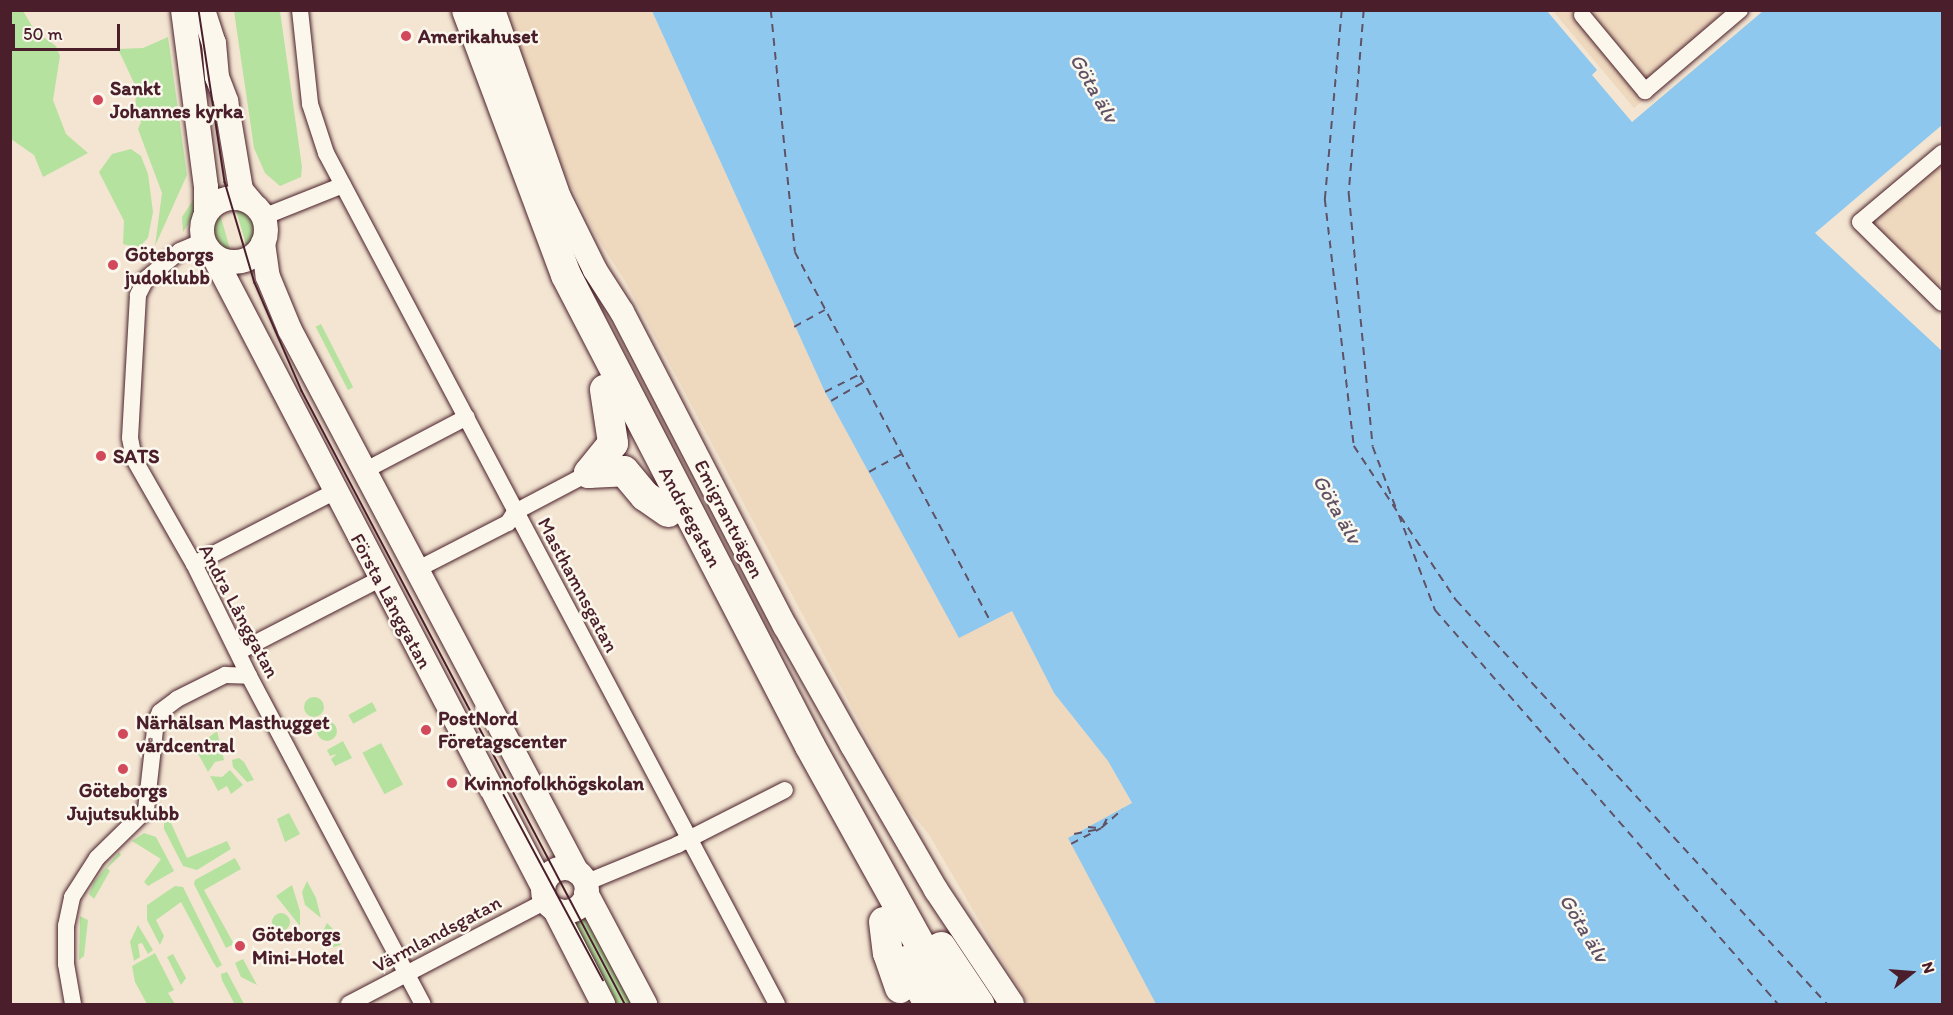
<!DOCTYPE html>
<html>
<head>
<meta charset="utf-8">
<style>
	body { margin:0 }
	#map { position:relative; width:1953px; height:1015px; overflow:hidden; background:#f3e5d1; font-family:Itim,sans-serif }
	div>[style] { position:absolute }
	.built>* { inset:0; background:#eed8be }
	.green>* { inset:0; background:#b6e2a0; transform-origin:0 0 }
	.round { border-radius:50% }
	.water>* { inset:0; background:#8fc8ee }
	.ferry>* { height:1.5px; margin-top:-0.75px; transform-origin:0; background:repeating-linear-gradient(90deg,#5f5266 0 8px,transparent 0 14px) }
	.roads { filter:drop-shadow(0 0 2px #4a1f2b) drop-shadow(0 0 2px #4a1f2b) }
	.street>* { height:16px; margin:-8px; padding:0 8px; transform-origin:8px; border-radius:8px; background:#fbf7ec }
	.secondary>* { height:24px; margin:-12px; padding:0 12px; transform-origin:12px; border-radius:12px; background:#fbf7ec }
	.secondary>.ring { margin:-12px; padding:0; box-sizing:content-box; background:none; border:24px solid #fbf7ec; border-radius:50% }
	.highway>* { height:30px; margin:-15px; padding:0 15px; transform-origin:15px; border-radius:15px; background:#fbf7ec }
	.tram>* { height:1.5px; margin:-0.75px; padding:0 0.75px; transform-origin:0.75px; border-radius:0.75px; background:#4a1f2b }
	.dots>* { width:16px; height:16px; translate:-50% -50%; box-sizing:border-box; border:3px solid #fbf7ec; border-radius:50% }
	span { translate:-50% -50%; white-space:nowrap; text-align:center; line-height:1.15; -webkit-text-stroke:5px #fbf7ec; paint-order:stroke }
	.poi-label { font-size:20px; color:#4a1f2b; font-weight:700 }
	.left { translate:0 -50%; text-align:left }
	.street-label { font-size:20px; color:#4a1f2b }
	.water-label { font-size:21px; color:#5f5266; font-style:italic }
	.frame { position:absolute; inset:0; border:12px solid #4a1f2b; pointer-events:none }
	.north { position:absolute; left:1881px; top:943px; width:60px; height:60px; -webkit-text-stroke:4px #fbf7ec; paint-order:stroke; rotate:73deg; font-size:16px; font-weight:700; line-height:24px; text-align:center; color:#4a1f2b }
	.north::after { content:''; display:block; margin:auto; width:21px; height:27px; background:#4a1f2b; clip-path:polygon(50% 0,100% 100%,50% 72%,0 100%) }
	.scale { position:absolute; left:12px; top:24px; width:108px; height:27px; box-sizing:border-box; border:3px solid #4a1f2b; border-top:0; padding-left:8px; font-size:18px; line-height:21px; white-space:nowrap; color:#4a1f2b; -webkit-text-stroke:4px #fbf7ec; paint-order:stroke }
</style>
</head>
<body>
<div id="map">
	<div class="built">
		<i style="clip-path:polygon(504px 11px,652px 11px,825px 392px,959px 637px,1012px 611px,1054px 693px,1108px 761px,1132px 804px,1074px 834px,1156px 1004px,1028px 1004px,928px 833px,903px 804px,683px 389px,625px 281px,596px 236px,566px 176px)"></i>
		<i style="clip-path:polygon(1553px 11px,1751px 11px,1634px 108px)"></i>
		<i style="clip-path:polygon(1942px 160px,1942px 301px,1864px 228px)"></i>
	</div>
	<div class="green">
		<i style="clip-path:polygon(10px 11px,23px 11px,35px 31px,56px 46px,60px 56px,53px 100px,66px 134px,88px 153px,43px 177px,34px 155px,11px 139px)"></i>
		<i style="clip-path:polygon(234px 11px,280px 11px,302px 167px,301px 177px,280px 186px,265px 173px,254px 148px)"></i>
		<i style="clip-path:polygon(168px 37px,187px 175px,155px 246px,162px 193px,138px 129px,141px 122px,136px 112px,135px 85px,118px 49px,143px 48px)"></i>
		<i style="clip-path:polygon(131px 149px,141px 156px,148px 174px,153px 212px,148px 238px,138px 248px,123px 244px,124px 221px,99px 172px,112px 154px)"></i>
		<i style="clip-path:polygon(195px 197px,195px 214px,183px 232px,182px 217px)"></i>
		<i style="clip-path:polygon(236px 210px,243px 211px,253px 223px,253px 236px,247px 248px)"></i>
		<i style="clip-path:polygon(220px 214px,231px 253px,213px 237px,215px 219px)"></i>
		<i style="left:321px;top:324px;width:71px;height:6px;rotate:63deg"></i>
		<i class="round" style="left:304px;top:697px;width:20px;height:20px"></i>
		<i style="left:372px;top:702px;width:10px;height:27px;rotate:61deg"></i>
		<i class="round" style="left:317px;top:721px;width:20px;height:20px"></i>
		<i style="clip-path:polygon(217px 731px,224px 760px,215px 762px,208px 772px,195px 748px)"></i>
		<i style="clip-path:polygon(343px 741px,352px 758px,335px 766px,331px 759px,337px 754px,330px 756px,327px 750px)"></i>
		<i style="left:381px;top:743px;width:47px;height:21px;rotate:62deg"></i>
		<i style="clip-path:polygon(239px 758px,244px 762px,254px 780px,247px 782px,233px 767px,232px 760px)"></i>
		<i style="clip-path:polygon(230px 770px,243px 785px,231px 794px,227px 786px,218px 791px,210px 776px,222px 777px)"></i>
		<i style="clip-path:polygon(164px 808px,187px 858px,227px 841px,231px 849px,197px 870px,183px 866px,164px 829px)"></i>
		<i style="clip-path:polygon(289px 813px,300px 834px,285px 842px,277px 819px)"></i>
		<i style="clip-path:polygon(144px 833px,156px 837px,174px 871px,148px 886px,144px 882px,161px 859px,132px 841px)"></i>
		<i style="clip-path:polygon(119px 852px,121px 855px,107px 868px,110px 871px,94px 899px,89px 894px,94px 882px)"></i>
		<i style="clip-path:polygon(235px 858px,241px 869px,204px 890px,234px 944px,226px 948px,194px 884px,195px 880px)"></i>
		<i style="clip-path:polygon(307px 881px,316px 898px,321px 918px,305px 905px,302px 892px)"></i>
		<i style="clip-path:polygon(292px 885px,300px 911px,300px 926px,276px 896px)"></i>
		<i style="clip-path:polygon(175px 886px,183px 887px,222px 965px,217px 968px,213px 962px,181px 902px,156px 920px,164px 936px,160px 945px,147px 920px,147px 905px)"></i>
		<i style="clip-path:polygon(581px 911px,584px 912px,636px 1004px,611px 1004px,571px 917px)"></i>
		<i class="round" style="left:272px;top:913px;width:18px;height:18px"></i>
		<i style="clip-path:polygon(80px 916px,88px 920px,84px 956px,79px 960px)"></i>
		<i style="clip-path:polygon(327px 923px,332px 928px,341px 945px,334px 947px,324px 941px,322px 933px)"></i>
		<i style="clip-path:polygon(138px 925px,153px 950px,148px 954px,142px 943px,138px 944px,140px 957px,134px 961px,130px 942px)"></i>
		<i style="clip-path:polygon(155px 953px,174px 990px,168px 993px,175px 1004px,147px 1004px,135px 982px,132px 966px)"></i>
		<i style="clip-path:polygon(173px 954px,186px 978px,181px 985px,167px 957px)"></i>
		<i style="clip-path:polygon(243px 959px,257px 985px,241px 977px,235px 963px)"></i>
		<i style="clip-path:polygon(227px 972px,244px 1004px,234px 1003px,222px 980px,221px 974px)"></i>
	</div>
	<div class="water">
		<i style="clip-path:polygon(652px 11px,1547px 11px,1597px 70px,1592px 75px,1632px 122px,1763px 11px,1942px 11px,1942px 125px,1815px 233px,1942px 351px,1942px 1004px,1156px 1004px,1068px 838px,1132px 803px,1108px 761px,1054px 693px,1012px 611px,959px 638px,825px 392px)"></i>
	</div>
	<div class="ferry">
		<i style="left:771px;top:10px;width:243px;rotate:84.3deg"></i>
		<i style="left:795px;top:252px;width:419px;rotate:62.1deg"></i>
		<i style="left:1342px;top:10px;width:190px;rotate:95.1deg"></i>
		<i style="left:1325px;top:199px;width:249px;rotate:83.3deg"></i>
		<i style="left:1354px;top:446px;width:185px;rotate:56.5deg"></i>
		<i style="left:1456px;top:600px;width:549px;rotate:47.44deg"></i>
		<i style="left:1364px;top:10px;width:185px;rotate:94.7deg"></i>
		<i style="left:1349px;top:194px;width:254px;rotate:84.6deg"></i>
		<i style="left:1373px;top:447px;width:65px;rotate:69.3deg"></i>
		<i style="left:794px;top:327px;width:35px;rotate:-29deg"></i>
		<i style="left:825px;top:392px;width:38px;rotate:-27deg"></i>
		<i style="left:831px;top:401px;width:38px;rotate:-30deg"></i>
		<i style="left:869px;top:472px;width:38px;rotate:-29deg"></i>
		<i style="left:1399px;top:515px;width:102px;rotate:69.2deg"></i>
		<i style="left:1435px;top:610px;width:522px;rotate:48.96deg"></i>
		<i style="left:1103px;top:826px;width:11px;rotate:-63deg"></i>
		<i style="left:1088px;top:827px;width:10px;rotate:6deg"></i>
		<i style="left:1074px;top:834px;width:25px;rotate:-11deg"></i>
		<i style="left:1071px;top:844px;width:34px;rotate:-28deg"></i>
		<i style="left:1101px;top:828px;width:28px;rotate:-41deg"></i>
	</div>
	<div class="roads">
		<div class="street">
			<i style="left:300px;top:10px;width:95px;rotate:83.9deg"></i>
			<i style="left:310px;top:104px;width:52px;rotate:71.9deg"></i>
			<i style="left:326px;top:153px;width:963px;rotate:62.08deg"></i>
			<i style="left:1582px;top:15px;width:99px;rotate:50.3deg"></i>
			<i style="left:1645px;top:91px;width:125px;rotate:-40.5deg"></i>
			<i style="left:1942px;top:153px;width:107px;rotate:139.9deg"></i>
			<i style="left:1860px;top:222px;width:115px;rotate:44.6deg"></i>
			<i style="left:263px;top:217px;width:86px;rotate:-21.8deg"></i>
			<i style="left:203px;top:241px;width:25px;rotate:157deg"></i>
			<i style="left:180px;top:251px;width:44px;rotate:140.5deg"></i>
			<i style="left:146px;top:279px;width:18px;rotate:117deg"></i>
			<i style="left:138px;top:295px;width:143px;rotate:93.2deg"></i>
			<i style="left:130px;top:438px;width:21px;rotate:79deg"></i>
			<i style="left:134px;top:459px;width:121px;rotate:60.3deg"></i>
			<i style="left:194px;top:564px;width:125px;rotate:63.8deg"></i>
			<i style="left:249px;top:676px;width:371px;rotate:62.1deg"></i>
			<i style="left:364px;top:471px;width:116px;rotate:-27.7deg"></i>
			<i style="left:194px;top:564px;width:157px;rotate:-27.2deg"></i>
			<i style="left:418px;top:569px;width:101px;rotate:-27.1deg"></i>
			<i style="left:508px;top:523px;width:13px;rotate:-58deg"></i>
			<i style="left:515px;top:512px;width:84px;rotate:-27.8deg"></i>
			<i style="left:240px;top:651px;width:157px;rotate:-27.2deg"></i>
			<i style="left:585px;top:883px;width:100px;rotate:-22.4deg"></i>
			<i style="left:677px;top:845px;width:121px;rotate:-27deg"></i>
			<i style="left:73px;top:1004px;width:41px;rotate:-99.9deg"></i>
			<i style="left:66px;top:964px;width:38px;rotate:-90deg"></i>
			<i style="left:66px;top:926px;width:30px;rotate:-78deg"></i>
			<i style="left:72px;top:897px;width:46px;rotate:-57.3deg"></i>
			<i style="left:97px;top:858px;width:69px;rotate:-44.4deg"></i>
			<i style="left:146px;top:810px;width:90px;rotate:-83.6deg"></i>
			<i style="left:156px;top:721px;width:10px;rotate:-66deg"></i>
			<i style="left:160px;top:712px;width:21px;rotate:-37deg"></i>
			<i style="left:177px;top:699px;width:54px;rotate:-26.6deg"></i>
			<i style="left:225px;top:675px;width:24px;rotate:2deg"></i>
			<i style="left:349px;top:1004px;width:222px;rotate:-27.6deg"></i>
		</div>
		<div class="secondary">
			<i style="left:183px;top:10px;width:178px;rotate:82.6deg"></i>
			<i style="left:206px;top:187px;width:26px;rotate:90deg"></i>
			<i style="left:203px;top:10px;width:35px;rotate:72deg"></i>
			<i style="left:214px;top:43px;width:34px;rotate:85deg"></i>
			<i style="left:217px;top:77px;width:26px;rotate:69deg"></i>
			<i style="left:226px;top:101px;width:90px;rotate:80.4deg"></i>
			<i style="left:241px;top:190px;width:17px;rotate:50deg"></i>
			<i style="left:493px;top:10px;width:198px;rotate:70.6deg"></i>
			<i style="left:559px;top:197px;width:81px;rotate:63.7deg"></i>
			<i style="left:595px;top:270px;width:50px;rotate:57.3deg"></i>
			<i style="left:622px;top:312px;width:354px;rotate:62.6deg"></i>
			<i style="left:785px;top:626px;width:137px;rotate:60.6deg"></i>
			<i style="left:852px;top:745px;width:168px;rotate:59.9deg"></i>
			<i style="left:936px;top:890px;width:137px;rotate:56.3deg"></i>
			<i class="ring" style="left:202px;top:198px;width:40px;height:40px"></i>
			<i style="left:263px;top:243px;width:34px;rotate:82deg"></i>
			<i style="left:268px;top:277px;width:57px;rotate:67.5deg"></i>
			<i style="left:290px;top:330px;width:613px;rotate:62.1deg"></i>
			<i style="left:213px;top:255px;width:713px;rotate:62.43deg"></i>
			<i class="ring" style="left:543px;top:868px;width:20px;height:20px"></i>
			<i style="left:586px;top:893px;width:126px;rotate:62deg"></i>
			<i style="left:555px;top:910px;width:106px;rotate:62.9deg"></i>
		</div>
		<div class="highway">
			<i style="left:467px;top:10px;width:283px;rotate:69.5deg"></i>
			<i style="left:566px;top:275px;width:530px;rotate:62.61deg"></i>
			<i style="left:810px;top:746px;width:295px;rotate:61deg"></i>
			<i style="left:589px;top:473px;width:35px;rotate:-3deg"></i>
			<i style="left:624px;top:471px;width:33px;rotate:50deg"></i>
			<i style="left:645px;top:496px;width:28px;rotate:35deg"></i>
			<i style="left:589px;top:473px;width:38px;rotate:-51deg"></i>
			<i style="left:613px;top:443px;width:54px;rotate:-98.6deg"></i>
			<i style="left:884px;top:922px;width:31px;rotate:83deg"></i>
			<i style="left:888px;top:953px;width:37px;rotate:71deg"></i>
			<i style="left:941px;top:947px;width:69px;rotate:56.3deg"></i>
			<i style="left:905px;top:961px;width:49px;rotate:60.8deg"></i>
		</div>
	</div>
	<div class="tram">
		<i style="left:199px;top:10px;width:174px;rotate:81.4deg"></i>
		<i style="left:225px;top:182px;width:105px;rotate:73.5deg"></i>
		<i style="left:255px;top:283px;width:118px;rotate:66.5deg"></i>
		<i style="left:302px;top:391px;width:693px;rotate:62.21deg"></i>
		<i style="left:504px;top:795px;width:210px;rotate:61.8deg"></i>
	</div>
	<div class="dots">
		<i style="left:406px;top:36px;background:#d1495b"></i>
		<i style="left:98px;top:100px;background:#d1495b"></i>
		<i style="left:113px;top:265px;background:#d1495b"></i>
		<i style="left:101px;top:456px;background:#d1495b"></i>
		<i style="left:426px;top:730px;background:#d1495b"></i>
		<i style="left:123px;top:734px;background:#d1495b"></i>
		<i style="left:123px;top:769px;background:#d1495b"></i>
		<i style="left:452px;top:783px;background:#d1495b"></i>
		<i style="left:240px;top:946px;background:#d1495b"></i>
	</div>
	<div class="poi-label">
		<span class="left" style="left:418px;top:36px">Amerikahuset</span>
		<span class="left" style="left:110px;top:100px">Sankt<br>Johannes kyrka</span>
		<span class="left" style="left:125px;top:266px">Göteborgs<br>judoklubb</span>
		<span class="left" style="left:113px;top:456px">SATS</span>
		<span class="left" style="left:438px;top:730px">PostNord<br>Företagscenter</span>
		<span class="left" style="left:136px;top:734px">Närhälsan Masthugget<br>vårdcentral</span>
		<span class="left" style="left:464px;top:783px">Kvinnofolkhögskolan</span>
		<span style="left:123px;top:802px">Göteborgs<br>Jujutsuklubb</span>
		<span class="left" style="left:252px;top:946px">Göteborgs<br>Mini-Hotel</span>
	</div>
	<div class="street-label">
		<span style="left:690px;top:517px;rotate:62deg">Andréegatan</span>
		<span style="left:729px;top:519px;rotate:63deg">Emigrantvägen</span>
		<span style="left:578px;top:585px;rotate:62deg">Masthamnsgatan</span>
		<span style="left:391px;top:601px;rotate:62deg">Första Långgatan</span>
		<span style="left:239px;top:611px;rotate:62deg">Andra Långgatan</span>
		<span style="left:437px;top:934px;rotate:-28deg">Värmlandsgatan</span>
	</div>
	<div class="water-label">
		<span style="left:1094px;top:88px;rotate:60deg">Göta älv</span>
		<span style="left:1337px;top:509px;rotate:60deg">Göta älv</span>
		<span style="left:1584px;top:928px;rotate:59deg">Göta älv</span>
	</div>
	<div class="frame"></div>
	<div class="north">N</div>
	<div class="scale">50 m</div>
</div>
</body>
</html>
